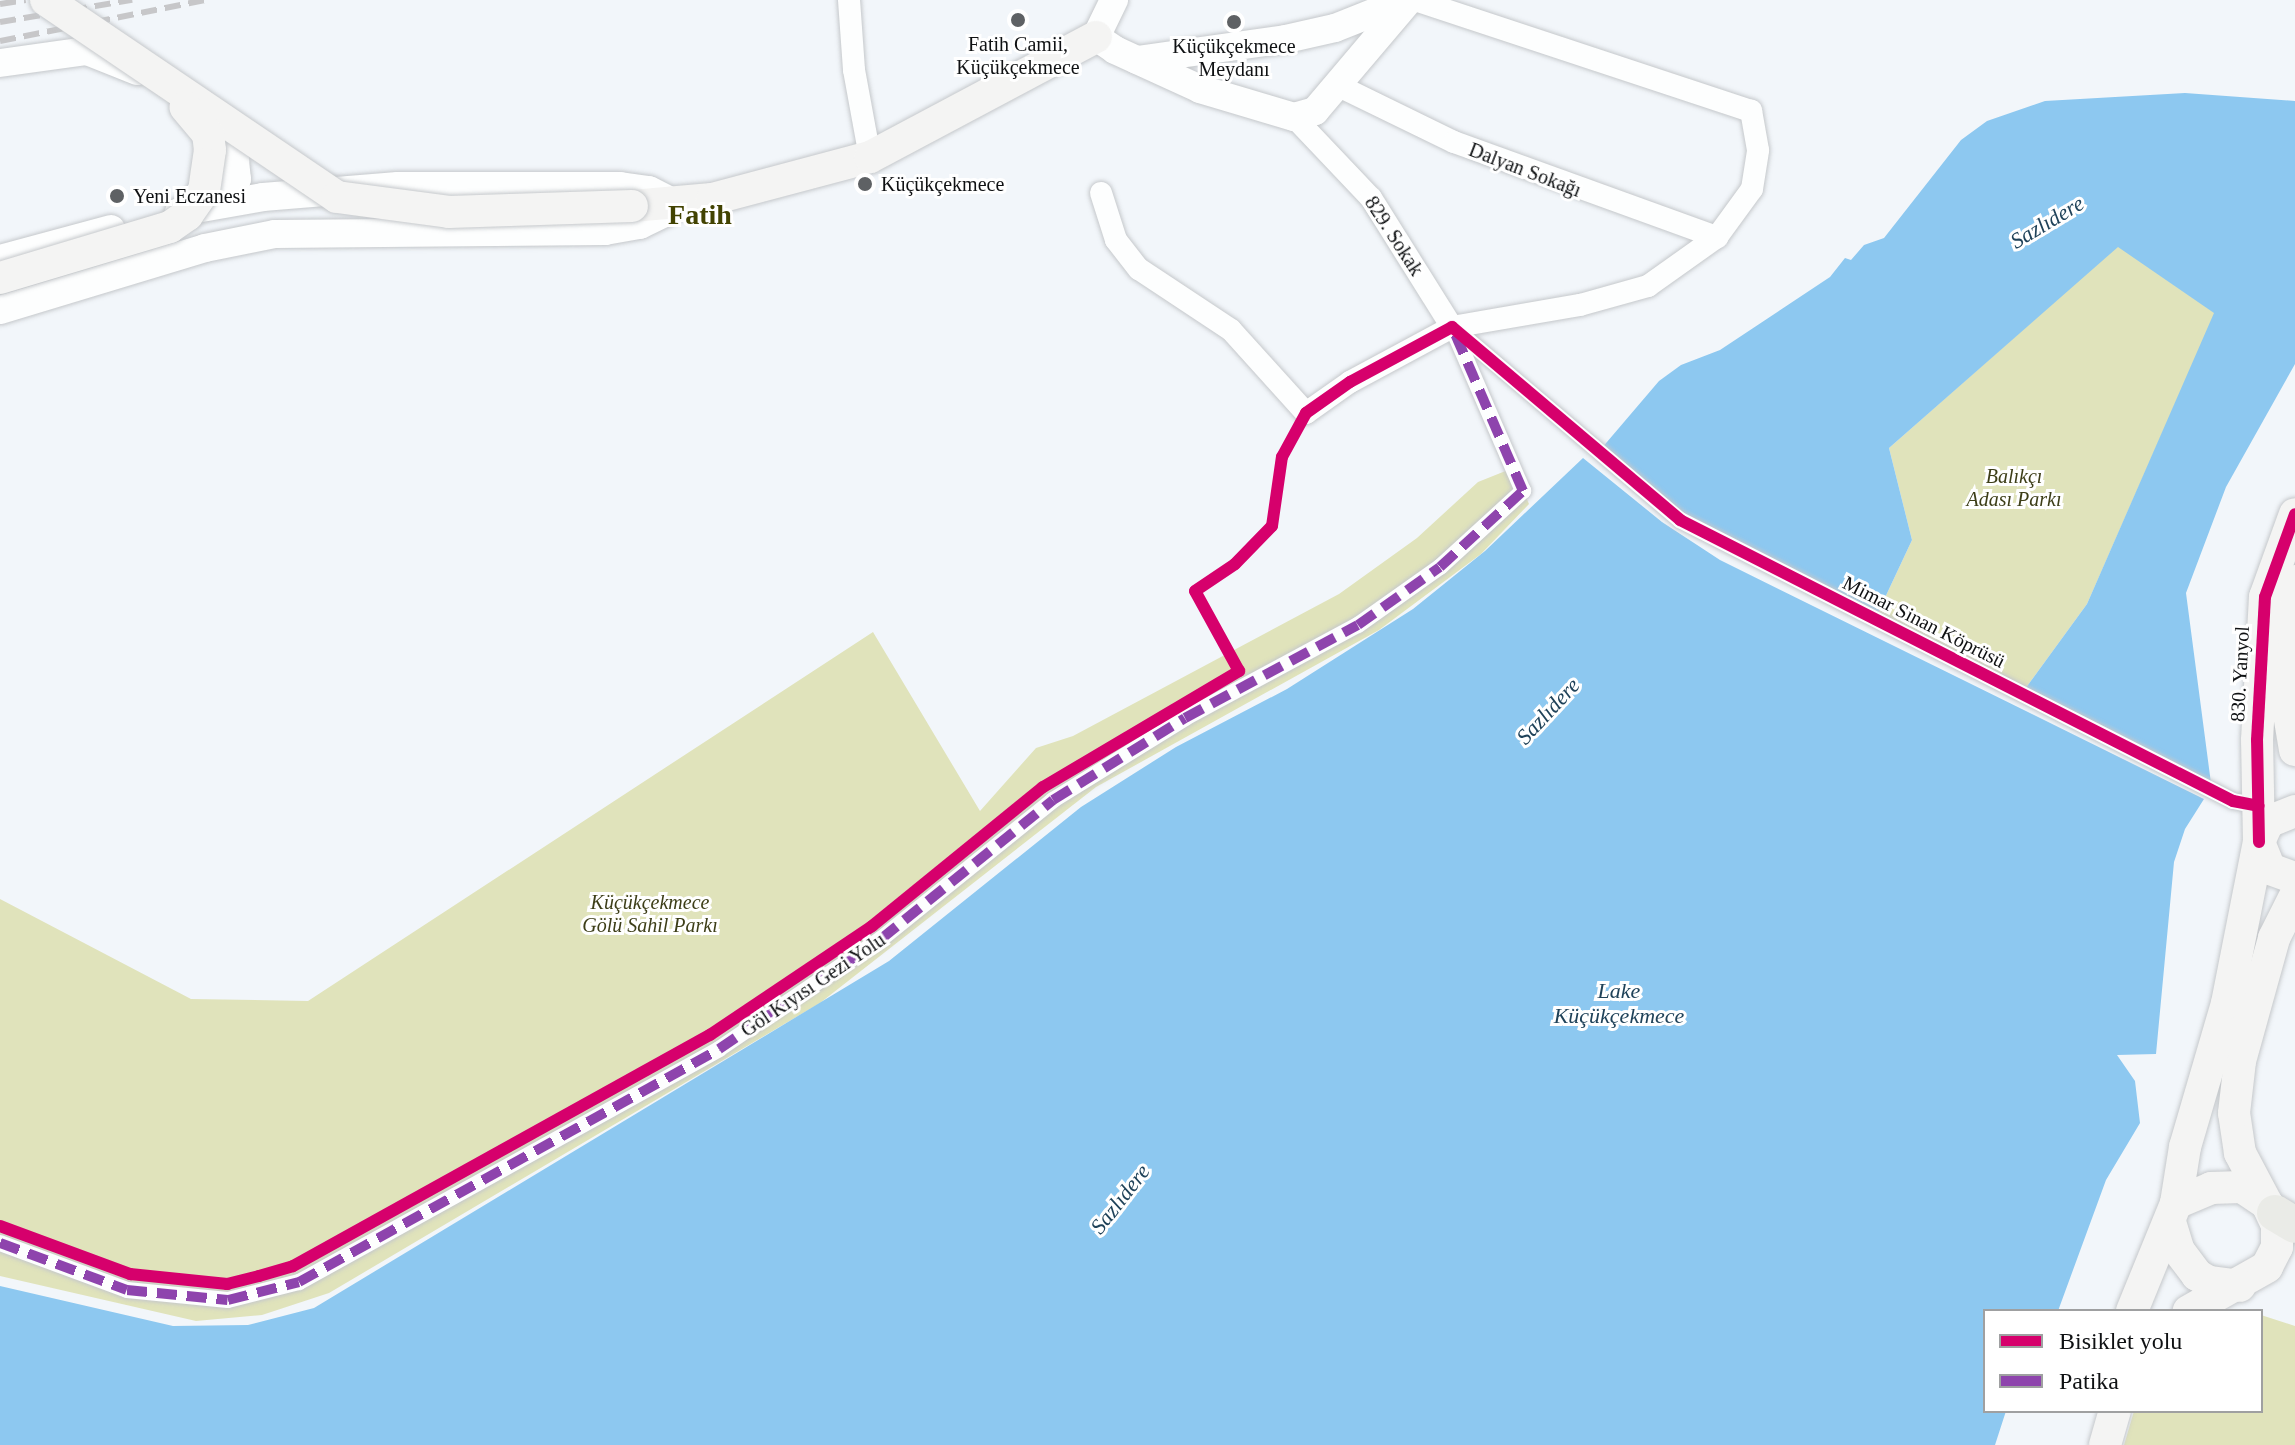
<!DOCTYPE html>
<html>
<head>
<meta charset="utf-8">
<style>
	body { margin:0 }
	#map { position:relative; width:2295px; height:1445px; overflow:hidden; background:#f2f6fa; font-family:"Times New Roman",serif }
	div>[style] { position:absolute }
	.green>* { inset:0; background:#e0e3bb }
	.water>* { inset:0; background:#8dc8f0 }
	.roads { filter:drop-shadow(0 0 2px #c5c8cb) drop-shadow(0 0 2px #c5c8cb) }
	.pedestrian>* { height:16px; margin:-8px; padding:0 8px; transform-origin:8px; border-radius:8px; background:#fdfefe }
	.minor>* { height:22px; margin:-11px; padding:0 11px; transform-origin:11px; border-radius:11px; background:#fdfefe }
	.tertiary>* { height:28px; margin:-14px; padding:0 14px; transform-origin:14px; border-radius:14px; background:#fdfefe }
	.secondary>* { height:32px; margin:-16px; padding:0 16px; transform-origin:16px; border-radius:16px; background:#f4f4f3 }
	.primary>* { height:36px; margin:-18px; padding:0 18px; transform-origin:18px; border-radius:18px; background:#eaebe7 }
	.rail>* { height:6px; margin-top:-3px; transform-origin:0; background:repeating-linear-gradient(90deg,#c7c7c9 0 16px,transparent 0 24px) }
	.bridges { filter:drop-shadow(0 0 2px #c5c8cb) drop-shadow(0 0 2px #c5c8cb) }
	.secondary-bridge>* { height:32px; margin:-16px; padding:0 16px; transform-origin:16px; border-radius:16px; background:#f4f4f3 }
	.quiet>* { height:10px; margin-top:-5px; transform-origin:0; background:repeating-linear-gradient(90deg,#8e44ad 0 20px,transparent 0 30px) }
	.cycleway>* { height:12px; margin:-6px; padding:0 6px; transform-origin:6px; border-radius:6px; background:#d6006c }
	.dots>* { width:22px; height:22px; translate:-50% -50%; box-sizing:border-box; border:4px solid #fff; border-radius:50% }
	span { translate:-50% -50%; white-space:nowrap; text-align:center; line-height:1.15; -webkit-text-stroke:6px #fff; paint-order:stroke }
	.poi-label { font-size:20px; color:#0f1113 }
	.left { translate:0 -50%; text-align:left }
	.street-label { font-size:20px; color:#0f1113 }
	.park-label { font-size:20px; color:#3d3e18; font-style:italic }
	.water-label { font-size:22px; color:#1f4259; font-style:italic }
	.district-label { font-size:28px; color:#424301; font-weight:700 }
	.legend { position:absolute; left:1983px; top:1309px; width:280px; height:104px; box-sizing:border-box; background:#fff; border:2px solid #9fa0a1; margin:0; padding:10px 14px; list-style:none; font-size:24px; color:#0f1113 }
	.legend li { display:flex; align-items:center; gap:16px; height:40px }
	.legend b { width:40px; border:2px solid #9fa0a1 }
</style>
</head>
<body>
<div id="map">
	<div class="green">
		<i style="clip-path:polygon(2118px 246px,2215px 313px,2087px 604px,2025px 689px,1875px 619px,1912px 540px,1889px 448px)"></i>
		<i style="clip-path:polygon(1513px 468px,1529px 504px,1481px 554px,1379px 630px,1096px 787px,820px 1003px,329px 1293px,262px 1315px,196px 1321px,0 1276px,0 899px,191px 999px,308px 1001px,873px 632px,980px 811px,1036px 748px,1073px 736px,1339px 594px,1417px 538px,1478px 482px)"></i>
		<i style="clip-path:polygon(2261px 1315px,2295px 1326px,2295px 1445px,2124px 1445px,2134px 1411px,2261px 1411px)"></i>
	</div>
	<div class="water">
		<i style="clip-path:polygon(2185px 93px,2295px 101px,2295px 364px,2226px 487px,2186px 593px,2212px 791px,2025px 689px,2087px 604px,2214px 313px,2118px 247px,1889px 448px,1912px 540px,1875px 619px,1680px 520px,1601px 449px,1659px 381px,1681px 365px,1720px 350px,1830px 277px,1845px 258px,1851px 260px,1864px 245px,1884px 238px,1961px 140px,1987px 121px,2045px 101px)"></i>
		<i style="clip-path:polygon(1583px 458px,1662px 522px,1720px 560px,2204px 799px,2185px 829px,2174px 862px,2156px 1054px,2117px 1055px,2135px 1081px,2140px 1123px,2106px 1180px,2058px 1311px,1985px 1311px,1985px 1411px,2006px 1411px,1995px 1445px,0 1445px,0 1286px,173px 1326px,248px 1325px,314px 1308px,889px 961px,1081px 807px,1176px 747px,1287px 689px,1413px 609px,1485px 551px)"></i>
	</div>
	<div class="roads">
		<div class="pedestrian">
			<i style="left:1456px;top:330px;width:294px;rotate:40.3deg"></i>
			<i style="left:1680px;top:520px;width:620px;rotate:26.94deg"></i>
			<i style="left:2233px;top:801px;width:26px;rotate:11deg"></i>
			<i style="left:0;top:1243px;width:135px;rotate:20.3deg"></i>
			<i style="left:127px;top:1290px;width:101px;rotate:5.7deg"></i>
			<i style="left:228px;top:1300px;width:73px;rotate:-14.2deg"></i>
			<i style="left:299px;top:1282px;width:480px;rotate:-29deg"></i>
			<i style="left:719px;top:1049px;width:196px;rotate:-34.2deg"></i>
			<i style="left:881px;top:939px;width:221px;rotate:-38.9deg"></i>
			<i style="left:1053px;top:800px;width:155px;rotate:-31.8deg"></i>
			<i style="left:1185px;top:718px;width:196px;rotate:-28.3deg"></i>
			<i style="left:1358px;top:625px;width:100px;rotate:-35.3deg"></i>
			<i style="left:1440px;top:567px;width:113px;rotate:-42.5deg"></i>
			<i style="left:1523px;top:491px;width:179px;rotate:-113.4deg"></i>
		</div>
		<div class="minor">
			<i style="left:849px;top:0;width:70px;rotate:85.9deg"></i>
			<i style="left:854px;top:70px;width:88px;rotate:79.6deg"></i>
			<i style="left:1339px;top:86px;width:128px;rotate:26deg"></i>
			<i style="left:1454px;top:142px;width:280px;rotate:19.9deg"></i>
			<i style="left:1294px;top:117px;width:112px;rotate:46.5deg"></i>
			<i style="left:1371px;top:198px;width:152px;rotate:57.9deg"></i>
			<i style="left:1101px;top:193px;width:49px;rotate:72.3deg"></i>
			<i style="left:1116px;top:240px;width:37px;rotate:52deg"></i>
			<i style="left:1139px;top:269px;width:110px;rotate:33.5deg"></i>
			<i style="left:1231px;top:330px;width:112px;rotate:47.9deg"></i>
			<i style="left:1306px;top:413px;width:54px;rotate:-35.2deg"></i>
			<i style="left:1350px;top:382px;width:116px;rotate:-28.3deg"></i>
			<i style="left:1452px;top:327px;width:130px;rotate:-9.8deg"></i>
			<i style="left:1580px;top:305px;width:71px;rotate:-15.6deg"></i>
			<i style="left:1648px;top:286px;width:85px;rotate:-35.4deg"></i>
			<i style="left:1717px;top:237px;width:59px;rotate:-53.9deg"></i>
			<i style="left:1752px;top:189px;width:39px;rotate:-81deg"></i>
			<i style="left:1758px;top:150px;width:40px;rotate:-100deg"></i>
			<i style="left:1751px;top:111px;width:353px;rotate:-161.7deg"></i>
		</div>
		<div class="tertiary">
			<i style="left:1114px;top:0;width:41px;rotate:115.9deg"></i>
			<i style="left:1096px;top:37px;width:23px;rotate:34deg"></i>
			<i style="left:1115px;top:50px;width:94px;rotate:24.6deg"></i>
			<i style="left:1200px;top:89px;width:98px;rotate:16.6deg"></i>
			<i style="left:1294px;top:117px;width:22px;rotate:-16deg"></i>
			<i style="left:1315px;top:111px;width:145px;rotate:-49.7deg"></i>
			<i style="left:1137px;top:60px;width:150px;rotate:-8deg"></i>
			<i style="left:1286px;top:39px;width:50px;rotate:-12.7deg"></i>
			<i style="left:1335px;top:28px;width:75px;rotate:-21.8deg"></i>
			<i style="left:0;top:63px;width:88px;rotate:-7.9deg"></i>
			<i style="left:87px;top:51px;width:54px;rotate:21.8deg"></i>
			<i style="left:218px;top:127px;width:38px;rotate:63deg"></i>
			<i style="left:235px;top:161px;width:18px;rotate:84deg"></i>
			<i style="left:237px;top:179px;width:30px;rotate:127deg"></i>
			<i style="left:179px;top:212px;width:85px;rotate:-10.1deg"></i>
			<i style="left:263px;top:197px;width:135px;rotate:-4.7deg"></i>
			<i style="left:398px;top:186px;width:222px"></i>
			<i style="left:620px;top:186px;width:29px;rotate:8deg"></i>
			<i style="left:649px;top:190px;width:34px;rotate:27deg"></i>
			<i style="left:0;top:259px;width:115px;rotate:-15.1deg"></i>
			<i style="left:0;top:310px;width:214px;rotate:-16.8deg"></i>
			<i style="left:205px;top:248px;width:71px;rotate:-11.3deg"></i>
			<i style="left:275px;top:234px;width:330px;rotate:-0.5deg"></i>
			<i style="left:605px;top:231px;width:36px;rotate:-10deg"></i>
			<i style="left:640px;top:225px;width:43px;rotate:-26deg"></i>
		</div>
		<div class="secondary">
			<i style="left:632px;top:206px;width:80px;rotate:-5deg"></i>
			<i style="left:712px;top:199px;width:163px;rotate:-14.9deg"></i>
			<i style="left:870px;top:157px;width:256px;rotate:-28deg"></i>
			<i style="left:2295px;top:581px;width:43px;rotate:99.5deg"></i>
			<i style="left:2288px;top:623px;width:73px;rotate:91.6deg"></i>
			<i style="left:2286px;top:696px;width:55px;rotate:80.5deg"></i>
			<i style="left:2295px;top:811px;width:29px;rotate:158deg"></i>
			<i style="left:2268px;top:822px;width:22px;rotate:114deg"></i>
			<i style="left:2259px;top:842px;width:29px;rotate:68deg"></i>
			<i style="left:2270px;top:869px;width:27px;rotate:20deg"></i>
			<i style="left:2176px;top:1203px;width:38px;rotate:-23deg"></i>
			<i style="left:2211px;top:1188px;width:31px;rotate:-2deg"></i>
			<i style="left:2242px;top:1187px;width:30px;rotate:34deg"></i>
			<i style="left:2267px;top:1204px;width:23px;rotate:65deg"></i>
			<i style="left:2277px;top:1225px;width:22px;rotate:90deg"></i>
			<i style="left:2277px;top:1247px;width:22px;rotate:117deg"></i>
			<i style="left:2267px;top:1267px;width:90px;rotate:150.6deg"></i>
			<i style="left:2267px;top:1204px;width:58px;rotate:-117.9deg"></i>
			<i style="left:2240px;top:1153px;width:40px;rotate:-98.5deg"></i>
			<i style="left:2234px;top:1113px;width:52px;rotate:-83.4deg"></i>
			<i style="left:2240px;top:1061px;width:128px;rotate:-74.5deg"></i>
			<i style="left:2274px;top:938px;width:47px;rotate:-63.4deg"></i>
			<i style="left:2170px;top:1222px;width:30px;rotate:73deg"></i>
			<i style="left:2179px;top:1251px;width:30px;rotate:53deg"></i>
			<i style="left:2197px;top:1275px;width:14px;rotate:30deg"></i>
			<i style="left:2209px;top:1282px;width:31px;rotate:7deg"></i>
			<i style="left:2132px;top:1311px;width:117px;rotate:-67.8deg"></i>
			<i style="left:2176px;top:1203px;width:57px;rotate:-80.9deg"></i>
			<i style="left:2185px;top:1147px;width:150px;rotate:-73.7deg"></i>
			<i style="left:2227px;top:1003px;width:164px;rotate:-78.8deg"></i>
			<i style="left:2259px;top:842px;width:102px;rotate:-91.1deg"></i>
			<i style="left:2257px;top:740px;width:143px;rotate:-86.8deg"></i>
			<i style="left:2265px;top:597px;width:88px;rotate:-70.1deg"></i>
			<i style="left:2105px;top:1445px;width:35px;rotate:-74deg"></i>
		</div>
		<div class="primary">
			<i style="left:2275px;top:1213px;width:23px;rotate:31deg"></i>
		</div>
	</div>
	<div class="rail">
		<i style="left:0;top:4px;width:26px;rotate:-9deg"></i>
		<i style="left:0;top:22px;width:134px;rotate:-9.5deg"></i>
		<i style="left:0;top:41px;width:209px;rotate:-11.3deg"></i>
	</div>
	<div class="bridges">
		<div class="secondary-bridge">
			<i style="left:46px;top:0;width:351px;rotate:34.1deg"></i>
			<i style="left:337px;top:197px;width:113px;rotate:7.6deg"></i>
			<i style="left:449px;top:212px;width:183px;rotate:-1.9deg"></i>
			<i style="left:0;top:278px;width:177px;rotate:-16.7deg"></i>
			<i style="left:170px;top:227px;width:21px;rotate:-35deg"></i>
			<i style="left:187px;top:215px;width:29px;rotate:-55deg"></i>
			<i style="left:204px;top:191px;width:41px;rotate:-81.7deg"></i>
			<i style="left:210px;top:150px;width:16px;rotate:-97deg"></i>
			<i style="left:208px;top:134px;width:35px;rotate:-130deg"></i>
		</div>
	</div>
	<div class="quiet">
		<i style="left:0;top:1243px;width:135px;rotate:20.3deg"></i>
		<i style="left:127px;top:1290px;width:101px;rotate:5.7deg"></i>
		<i style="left:228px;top:1300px;width:73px;rotate:-14.2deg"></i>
		<i style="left:299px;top:1282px;width:480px;rotate:-29deg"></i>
		<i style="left:719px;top:1049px;width:196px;rotate:-34.2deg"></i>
		<i style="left:881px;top:939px;width:221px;rotate:-38.9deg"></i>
		<i style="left:1053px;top:800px;width:155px;rotate:-31.8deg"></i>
		<i style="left:1185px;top:718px;width:196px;rotate:-28.3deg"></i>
		<i style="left:1358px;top:625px;width:100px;rotate:-35.3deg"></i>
		<i style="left:1440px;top:567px;width:113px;rotate:-42.5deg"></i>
		<i style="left:1523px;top:491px;width:171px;rotate:-113.4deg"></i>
	</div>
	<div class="cycleway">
		<i style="left:2259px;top:842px;width:102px;rotate:-91.1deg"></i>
		<i style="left:2257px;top:740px;width:143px;rotate:-86.8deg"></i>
		<i style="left:2265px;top:597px;width:88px;rotate:-70.1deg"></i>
		<i style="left:0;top:1226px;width:139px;rotate:20.3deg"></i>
		<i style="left:130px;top:1274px;width:98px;rotate:5.9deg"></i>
		<i style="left:227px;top:1284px;width:33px;rotate:-14deg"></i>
		<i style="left:259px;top:1276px;width:35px;rotate:-16deg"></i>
		<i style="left:293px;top:1266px;width:477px;rotate:-29deg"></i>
		<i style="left:710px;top:1035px;width:195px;rotate:-33.9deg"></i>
		<i style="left:872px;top:926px;width:220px;rotate:-39.1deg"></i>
		<i style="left:1043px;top:787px;width:228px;rotate:-30.6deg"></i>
		<i style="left:1239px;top:671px;width:91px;rotate:-118.8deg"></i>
		<i style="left:1195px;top:591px;width:48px;rotate:-34deg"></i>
		<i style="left:1235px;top:564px;width:53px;rotate:-45.8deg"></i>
		<i style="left:1272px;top:526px;width:70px;rotate:-81.8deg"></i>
		<i style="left:1282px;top:457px;width:50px;rotate:-61.4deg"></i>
		<i style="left:1306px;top:413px;width:54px;rotate:-35.2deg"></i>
		<i style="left:1350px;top:382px;width:116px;rotate:-28.3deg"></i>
		<i style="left:1452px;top:327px;width:299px;rotate:40.2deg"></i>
		<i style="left:1680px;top:520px;width:620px;rotate:26.94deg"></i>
		<i style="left:2233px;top:801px;width:26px;rotate:11deg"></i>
	</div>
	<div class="dots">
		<i style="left:1018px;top:20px;background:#5e6164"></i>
		<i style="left:1234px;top:22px;background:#5e6164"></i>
		<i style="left:865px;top:184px;background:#5e6164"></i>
		<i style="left:117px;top:196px;background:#5e6164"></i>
	</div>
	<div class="poi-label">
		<span style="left:1018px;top:56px">Fatih Camii,<br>Küçükçekmece</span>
		<span style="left:1234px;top:58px">Küçükçekmece<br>Meydanı</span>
		<span class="left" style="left:881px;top:184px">Küçükçekmece</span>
		<span class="left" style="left:133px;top:196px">Yeni Eczanesi</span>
	</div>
	<div class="street-label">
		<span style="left:1525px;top:170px;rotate:21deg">Dalyan Sokağı</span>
		<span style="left:1394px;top:236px;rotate:57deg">829. Sokak</span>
		<span style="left:1924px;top:622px;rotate:27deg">Mimar Sinan Köprüsü</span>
		<span style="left:2240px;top:674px;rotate:-87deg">830. Yanyol</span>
		<span style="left:813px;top:985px;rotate:-34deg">Göl Kıyısı Gezi Yolu</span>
	</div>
	<div class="park-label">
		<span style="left:2014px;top:488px">Balıkçı<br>Adası Parkı</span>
		<span style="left:650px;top:914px">Küçükçekmece<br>Gölü Sahil Parkı</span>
	</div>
	<div class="water-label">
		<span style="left:2047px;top:222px;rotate:-31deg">Sazlıdere</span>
		<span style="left:1548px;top:711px;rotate:-47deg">Sazlıdere</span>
		<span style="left:1619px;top:1003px">Lake<br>Küçükçekmece</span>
		<span style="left:1120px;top:1199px;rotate:-52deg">Sazlıdere</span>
	</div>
	<div class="district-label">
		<span style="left:700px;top:215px">Fatih</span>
	</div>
	<ul class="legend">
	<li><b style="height:10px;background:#d6006c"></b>Bisiklet yolu</li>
	<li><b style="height:10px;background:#8e44ad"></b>Patika</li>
	</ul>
</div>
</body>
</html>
